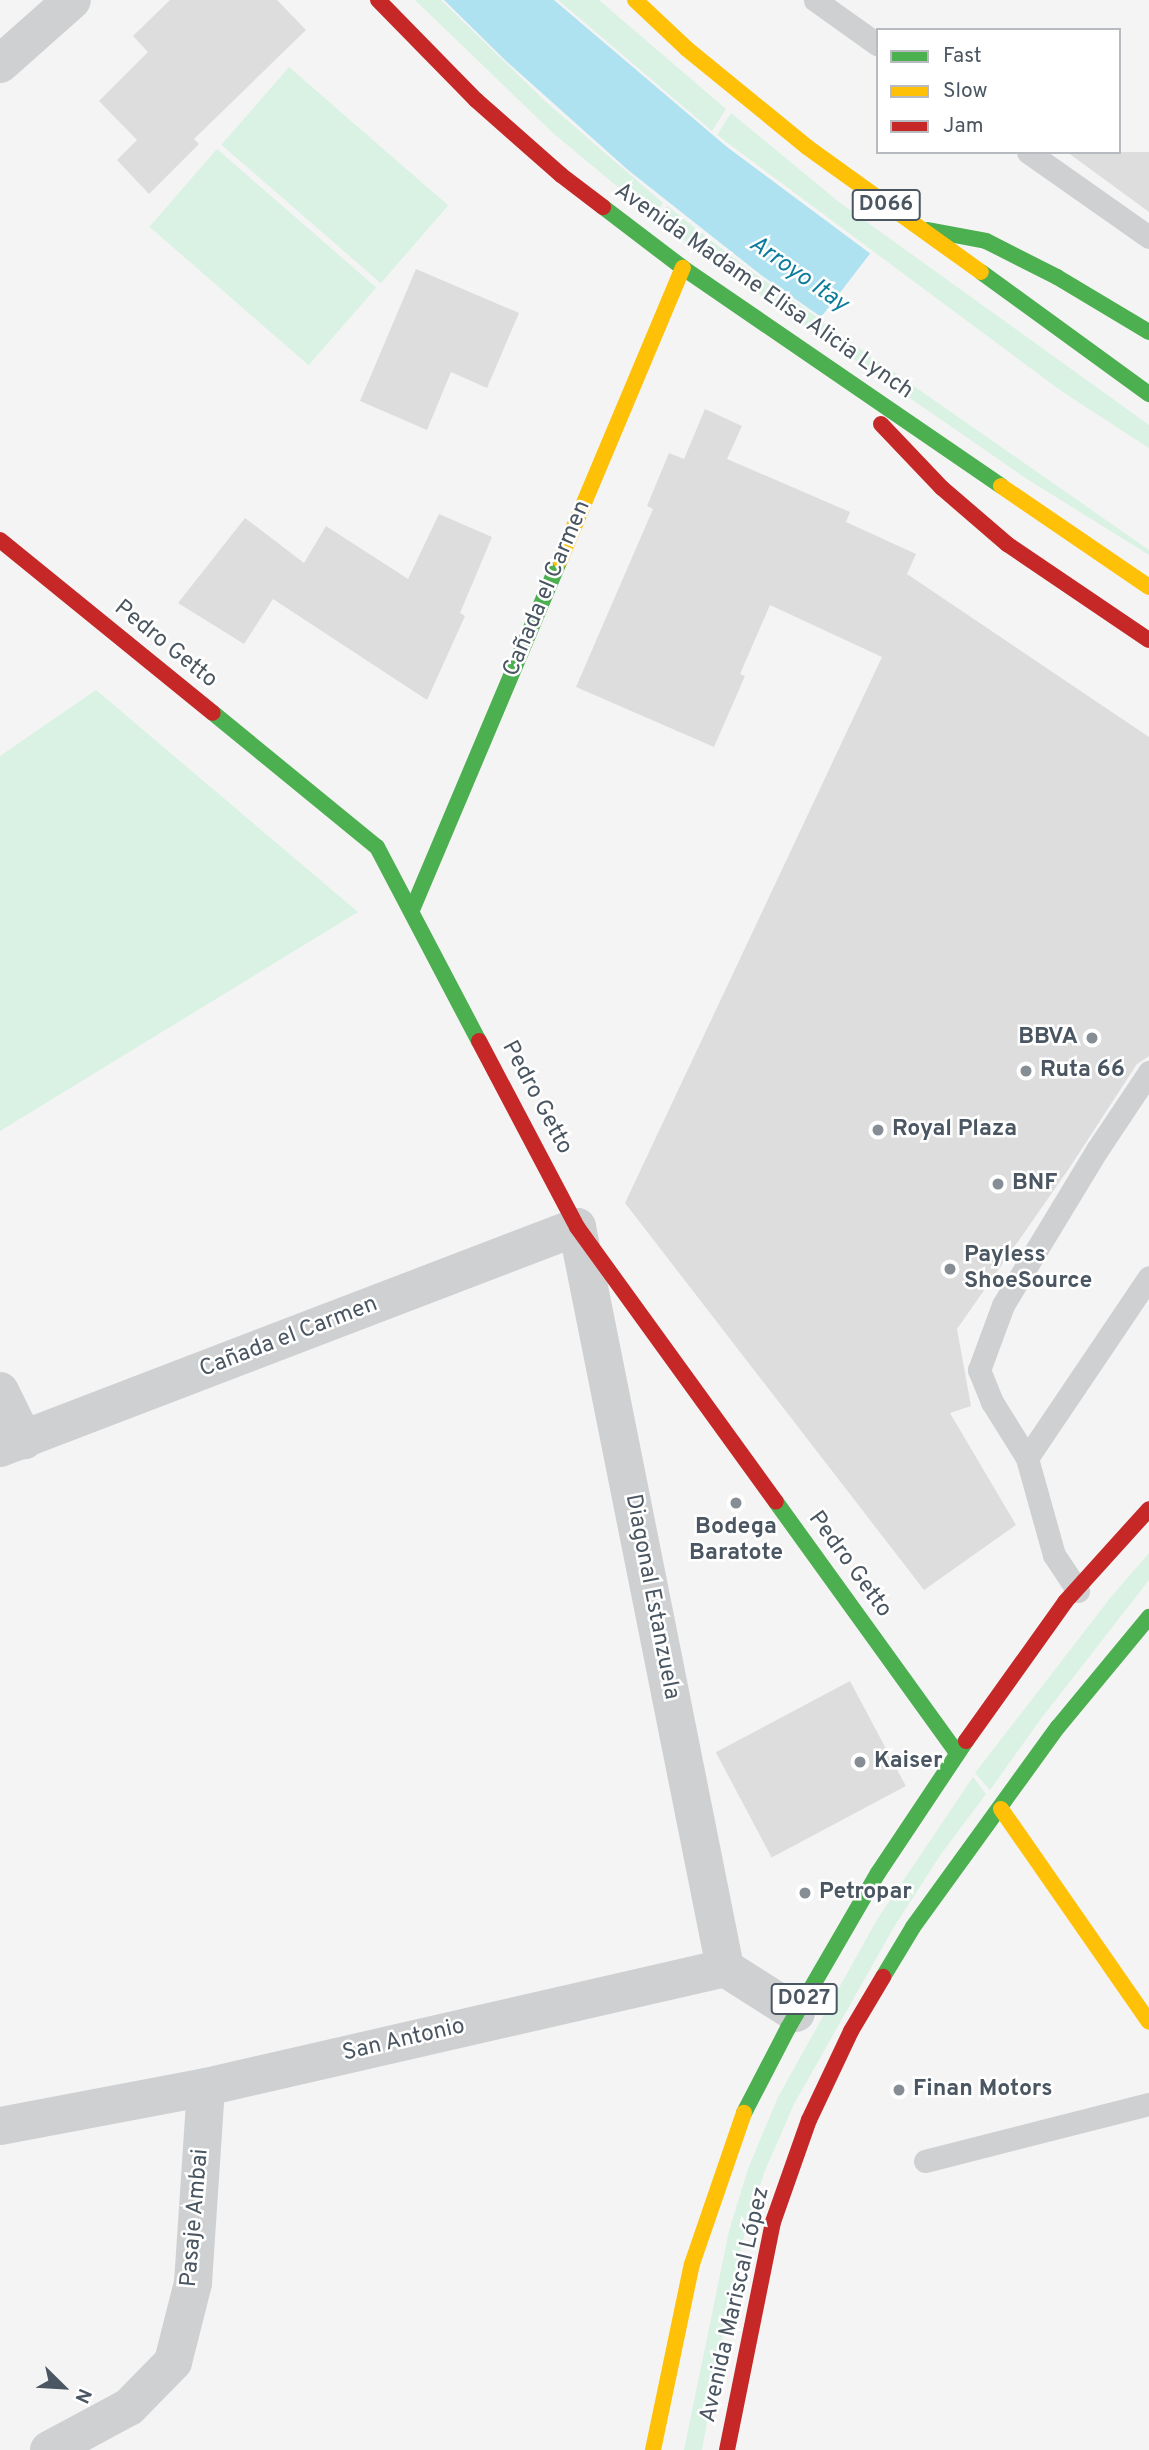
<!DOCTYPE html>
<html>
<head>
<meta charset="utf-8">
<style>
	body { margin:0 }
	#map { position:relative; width:1149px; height:2450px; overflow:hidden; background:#f4f4f4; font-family:Overpass,sans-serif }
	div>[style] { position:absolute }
	.green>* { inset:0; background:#d9f2e3; transform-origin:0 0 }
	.water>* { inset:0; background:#aee2f0 }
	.pier>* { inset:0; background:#f4f4f4 }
	.building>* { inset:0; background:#ddddde; transform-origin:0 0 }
	.lane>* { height:23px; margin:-11.5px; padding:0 11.5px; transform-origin:11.5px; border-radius:11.5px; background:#ced0d2 }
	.street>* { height:38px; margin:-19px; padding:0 19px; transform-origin:19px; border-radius:19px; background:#ced0d2 }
	.fast>* { height:16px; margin:-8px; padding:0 8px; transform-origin:8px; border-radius:8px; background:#4caf50 }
	.slow>* { height:16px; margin:-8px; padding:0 8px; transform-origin:8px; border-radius:8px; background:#ffc107 }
	.jam>* { height:16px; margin:-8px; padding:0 8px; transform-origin:8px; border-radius:8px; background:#c62828 }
	.dots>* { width:19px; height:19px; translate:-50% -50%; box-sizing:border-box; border:4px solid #fff; border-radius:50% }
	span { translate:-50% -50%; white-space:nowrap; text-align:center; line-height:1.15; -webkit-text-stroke:5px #fff; paint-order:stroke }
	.shield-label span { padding:2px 5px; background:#fff; border:2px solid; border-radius:5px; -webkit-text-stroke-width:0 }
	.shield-label { font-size:21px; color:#4a5661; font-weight:700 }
	.street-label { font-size:23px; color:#4a5661 }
	.poi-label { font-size:23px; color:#4a5661; font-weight:700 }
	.right { translate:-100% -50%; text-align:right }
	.left { translate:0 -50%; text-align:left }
	.water-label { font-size:24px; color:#0c7c9b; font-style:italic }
	.legend { position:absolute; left:876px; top:28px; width:245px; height:126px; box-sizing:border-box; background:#fff; border:2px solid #b7bbc0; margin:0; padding:9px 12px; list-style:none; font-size:21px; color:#4a5661 }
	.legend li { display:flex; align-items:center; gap:14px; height:35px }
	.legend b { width:35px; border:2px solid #b7bbc0 }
	.north { position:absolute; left:28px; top:2352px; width:70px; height:70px; -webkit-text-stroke:5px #fff; paint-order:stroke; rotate:114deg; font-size:19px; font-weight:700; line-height:28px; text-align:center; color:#4a5661 }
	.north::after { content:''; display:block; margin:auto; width:24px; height:32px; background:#4a5661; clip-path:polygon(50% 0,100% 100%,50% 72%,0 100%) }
</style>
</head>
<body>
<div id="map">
	<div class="green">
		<i style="clip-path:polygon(415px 0,441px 0,546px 102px,663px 203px,654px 217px,553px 133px)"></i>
		<i style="clip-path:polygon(558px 0,599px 0,726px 109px,712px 131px)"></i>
		<i style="left:289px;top:67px;width:211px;height:103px;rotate:41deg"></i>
		<i style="clip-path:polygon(731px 113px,839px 202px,1149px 425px,1149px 448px,1061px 391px,717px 135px)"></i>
		<i style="left:217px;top:149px;width:211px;height:103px;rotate:41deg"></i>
		<i style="clip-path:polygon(667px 206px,748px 269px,1149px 549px,1149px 555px,1027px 479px,704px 256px,657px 219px)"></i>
		<i style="clip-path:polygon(96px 690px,358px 912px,0 1131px,0 756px)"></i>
		<i style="clip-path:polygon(1149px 1553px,1149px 1580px,1040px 1720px,990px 1790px,975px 1773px,1111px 1597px)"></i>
		<i style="clip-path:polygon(973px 1777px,986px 1794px,941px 1854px,894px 1927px,794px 2104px,764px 2173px,744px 2236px,729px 2300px,702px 2450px,684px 2450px,729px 2231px,748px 2169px,778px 2097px,878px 1918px)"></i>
	</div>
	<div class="water">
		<i style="clip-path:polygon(444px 0,554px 0,727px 147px,1055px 391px,1149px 546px,761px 275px,628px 170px,506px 61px)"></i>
	</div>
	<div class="pier">
		<i style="clip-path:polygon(872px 251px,1057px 388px,1149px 451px,1149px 550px,819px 320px)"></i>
	</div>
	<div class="building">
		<i style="clip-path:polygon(170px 0,277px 0,306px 30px,194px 139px,199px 144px,149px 194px,117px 160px,137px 140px,99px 101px,148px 52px,133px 36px)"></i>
		<i style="clip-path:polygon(1067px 152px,1149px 152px,1149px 212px)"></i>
		<i style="clip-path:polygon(416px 269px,519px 313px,487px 388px,451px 372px,427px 430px,360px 401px)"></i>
		<i style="clip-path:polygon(705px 409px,742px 426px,727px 459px,850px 512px,846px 522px,916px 554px,907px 574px,1149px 737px,1149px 1056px,1137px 1064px,1070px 1167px,957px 1329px,971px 1406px,950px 1413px,1016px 1525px,924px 1590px,625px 1203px,882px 657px,770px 605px,740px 674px,745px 676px,714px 747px,576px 687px,653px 509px,647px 506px,669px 453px,684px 459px)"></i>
		<i style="clip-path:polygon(439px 514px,492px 537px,460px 613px,465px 616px,427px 700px,273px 599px,244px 644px,178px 603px,245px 518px,304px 563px,326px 526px,408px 579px)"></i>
		<i style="left:850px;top:1681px;width:119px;height:152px;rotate:62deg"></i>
	</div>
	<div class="lane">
		<i style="left:815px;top:0;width:77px;rotate:35.5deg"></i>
		<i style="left:1028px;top:152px;width:148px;rotate:35.1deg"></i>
		<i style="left:1027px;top:1458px;width:218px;rotate:-56deg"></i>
		<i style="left:1078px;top:1591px;width:43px;rotate:-123.7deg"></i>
		<i style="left:1054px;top:1555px;width:101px;rotate:-105.6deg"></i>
		<i style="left:1027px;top:1458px;width:66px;rotate:-122deg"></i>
		<i style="left:992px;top:1402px;width:35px;rotate:-112deg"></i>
		<i style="left:979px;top:1370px;width:69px;rotate:-69.7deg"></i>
		<i style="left:1003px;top:1305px;width:181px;rotate:-58.8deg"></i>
		<i style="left:1097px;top:1150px;width:94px;rotate:-56.3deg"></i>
		<i style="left:925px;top:2161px;width:231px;rotate:-14.3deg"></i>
	</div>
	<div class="street">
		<i style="left:0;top:64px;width:96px;rotate:-41.6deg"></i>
		<i style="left:0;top:1391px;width:55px;rotate:63.9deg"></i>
		<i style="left:0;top:1448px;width:618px;rotate:-20.96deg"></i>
		<i style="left:577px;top:1227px;width:756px;rotate:78.7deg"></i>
		<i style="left:0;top:2126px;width:210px;rotate:-10.7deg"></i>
		<i style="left:206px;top:2087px;width:532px;rotate:-12.91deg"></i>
		<i style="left:725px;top:1968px;width:84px;rotate:32.4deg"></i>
		<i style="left:49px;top:2450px;width:91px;rotate:-28.3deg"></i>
		<i style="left:129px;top:2407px;width:63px;rotate:-45.6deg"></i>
		<i style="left:173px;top:2362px;width:81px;rotate:-75.8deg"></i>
		<i style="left:193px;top:2283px;width:196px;rotate:-86.2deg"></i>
	</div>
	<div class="fast">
		<i style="left:603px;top:207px;width:101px;rotate:37.3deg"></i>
		<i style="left:683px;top:268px;width:386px;rotate:34.4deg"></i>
		<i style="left:928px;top:230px;width:59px;rotate:10.7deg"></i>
		<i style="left:986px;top:241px;width:80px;rotate:26.9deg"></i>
		<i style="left:1057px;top:277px;width:107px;rotate:30.9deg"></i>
		<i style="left:981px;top:272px;width:208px;rotate:36deg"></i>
		<i style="left:213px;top:713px;width:212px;rotate:39.3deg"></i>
		<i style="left:377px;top:847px;width:219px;rotate:62.3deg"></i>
		<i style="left:412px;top:910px;width:380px;rotate:-67.1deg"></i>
		<i style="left:776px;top:1502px;width:309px;rotate:54.2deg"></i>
		<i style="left:883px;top:1977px;width:58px;rotate:-59deg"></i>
		<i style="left:913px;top:1927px;width:247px;rotate:-54.1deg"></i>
		<i style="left:1058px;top:1727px;width:143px;rotate:-50.4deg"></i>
		<i style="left:744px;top:2113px;width:96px;rotate:-62.6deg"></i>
		<i style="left:788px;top:2028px;width:179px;rotate:-59.9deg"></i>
		<i style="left:878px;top:1873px;width:159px;rotate:-56.3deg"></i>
	</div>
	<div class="slow">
		<i style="left:635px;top:0;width:71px;rotate:43.3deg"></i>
		<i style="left:687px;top:49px;width:155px;rotate:39.2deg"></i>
		<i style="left:807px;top:147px;width:214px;rotate:35.7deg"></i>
		<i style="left:1001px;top:486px;width:179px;rotate:34.3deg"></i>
		<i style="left:560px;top:560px;width:317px;rotate:-67.2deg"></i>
		<i style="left:1001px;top:1809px;width:259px;rotate:55.2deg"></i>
		<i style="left:653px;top:2450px;width:190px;rotate:-78.2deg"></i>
		<i style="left:692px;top:2264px;width:160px;rotate:-71deg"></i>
	</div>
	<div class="jam">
		<i style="left:378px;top:0;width:140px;rotate:45.6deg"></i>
		<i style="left:476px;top:100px;width:113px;rotate:41.4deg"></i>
		<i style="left:561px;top:175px;width:53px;rotate:37.3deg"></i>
		<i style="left:881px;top:424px;width:88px;rotate:46.4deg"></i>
		<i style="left:942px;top:488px;width:86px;rotate:40.7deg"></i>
		<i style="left:1007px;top:544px;width:171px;rotate:34.1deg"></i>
		<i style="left:0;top:540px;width:274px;rotate:39.1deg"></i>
		<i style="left:479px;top:1041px;width:210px;rotate:62.2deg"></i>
		<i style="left:577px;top:1227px;width:339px;rotate:54.1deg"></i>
		<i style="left:966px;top:1741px;width:171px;rotate:-54.5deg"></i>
		<i style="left:1065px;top:1602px;width:125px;rotate:-47.9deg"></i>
		<i style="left:727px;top:2450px;width:233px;rotate:-78.6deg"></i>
		<i style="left:773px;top:2222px;width:108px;rotate:-70.6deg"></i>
		<i style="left:809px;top:2120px;width:98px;rotate:-64.7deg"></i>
		<i style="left:851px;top:2031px;width:63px;rotate:-59.3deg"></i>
	</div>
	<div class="dots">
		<i style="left:1092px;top:1038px;background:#868d94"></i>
		<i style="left:1026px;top:1071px;background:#868d94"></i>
		<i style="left:878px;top:1130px;background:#868d94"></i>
		<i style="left:998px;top:1184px;background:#868d94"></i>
		<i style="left:950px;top:1269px;background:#868d94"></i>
		<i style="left:736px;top:1503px;background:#868d94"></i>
		<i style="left:860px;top:1762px;background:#868d94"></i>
		<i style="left:805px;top:1893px;background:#868d94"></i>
		<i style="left:899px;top:2090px;background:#868d94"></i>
	</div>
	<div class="shield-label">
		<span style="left:886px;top:205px">D066</span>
		<span style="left:804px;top:1999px">D027</span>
	</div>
	<div class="street-label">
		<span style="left:763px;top:292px;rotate:35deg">Avenida Madame Elisa Alicia Lynch</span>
		<span style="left:548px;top:589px;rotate:-67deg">Cañada el Carmen</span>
		<span style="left:165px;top:645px;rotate:39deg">Pedro Getto</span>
		<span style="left:536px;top:1098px;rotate:62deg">Pedro Getto</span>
		<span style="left:289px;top:1338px;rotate:-21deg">Cañada el Carmen</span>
		<span style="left:849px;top:1565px;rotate:54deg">Pedro Getto</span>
		<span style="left:651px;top:1597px;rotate:79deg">Diagonal Estanzuela</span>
		<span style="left:404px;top:2041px;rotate:-13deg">San Antonio</span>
		<span style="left:196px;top:2218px;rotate:-85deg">Pasaje Ambai</span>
		<span style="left:736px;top:2305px;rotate:-77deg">Avenida Mariscal López</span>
	</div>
	<div class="poi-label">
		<span class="right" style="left:1078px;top:1038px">BBVA</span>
		<span class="left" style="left:1040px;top:1071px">Ruta 66</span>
		<span class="left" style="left:892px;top:1130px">Royal Plaza</span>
		<span class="left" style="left:1012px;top:1184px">BNF</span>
		<span class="left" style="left:964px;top:1269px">Payless<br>ShoeSource</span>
		<span style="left:736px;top:1541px">Bodega<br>Baratote</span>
		<span class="left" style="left:874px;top:1762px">Kaiser</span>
		<span class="left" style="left:819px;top:1893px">Petropar</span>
		<span class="left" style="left:913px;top:2090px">Finan Motors</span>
	</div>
	<div class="water-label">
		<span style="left:798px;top:275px;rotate:35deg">Arroyo Itay</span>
	</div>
	<ul class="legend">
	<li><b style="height:9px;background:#4caf50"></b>Fast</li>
	<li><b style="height:9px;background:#ffc107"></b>Slow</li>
	<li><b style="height:9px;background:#c62828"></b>Jam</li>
	</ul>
	<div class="north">N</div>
</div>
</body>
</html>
